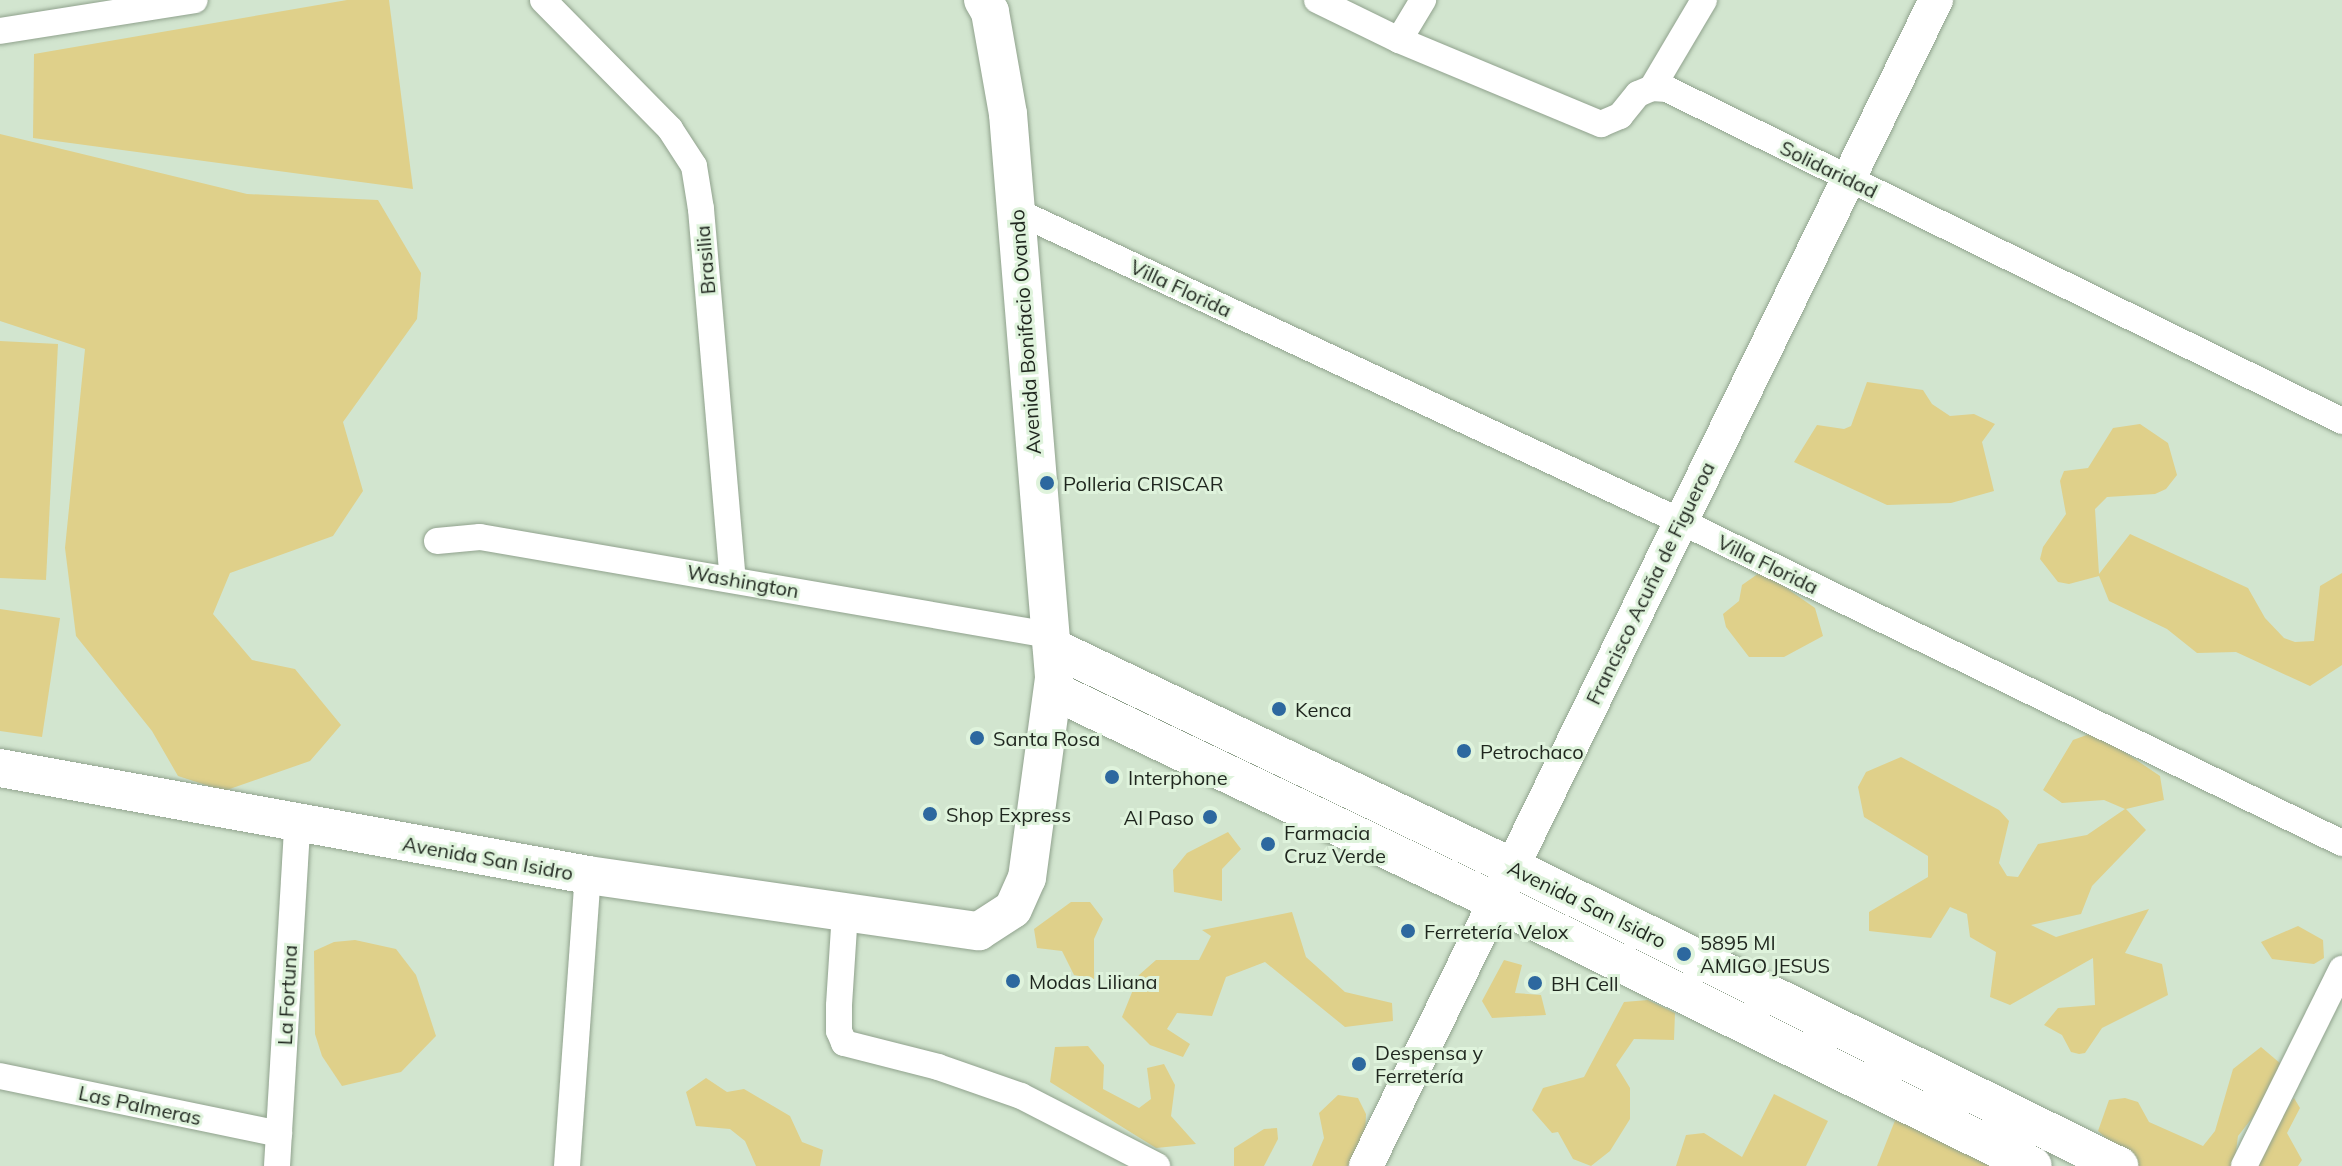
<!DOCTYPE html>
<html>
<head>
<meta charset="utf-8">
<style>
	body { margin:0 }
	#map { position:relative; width:2342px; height:1166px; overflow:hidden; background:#d2e5cf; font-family:Mulish,sans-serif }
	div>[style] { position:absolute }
	.green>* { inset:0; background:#dfd08a }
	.roads { filter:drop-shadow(0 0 2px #90a28d) drop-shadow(0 0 2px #90a28d) }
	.minor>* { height:26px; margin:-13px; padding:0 13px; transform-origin:13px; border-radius:13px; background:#fff }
	.tertiary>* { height:34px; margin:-17px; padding:0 17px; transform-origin:17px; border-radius:17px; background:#fff }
	.secondary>* { height:38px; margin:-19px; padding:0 19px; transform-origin:19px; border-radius:19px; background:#fff }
	.dots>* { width:22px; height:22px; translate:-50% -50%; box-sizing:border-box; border:4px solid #dff3dc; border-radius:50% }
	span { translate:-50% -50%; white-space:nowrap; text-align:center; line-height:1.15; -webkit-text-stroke:6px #dff3dc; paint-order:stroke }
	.street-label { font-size:20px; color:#1f261e }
	.poi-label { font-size:20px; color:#1f261e }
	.left { translate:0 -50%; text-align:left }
	.right { translate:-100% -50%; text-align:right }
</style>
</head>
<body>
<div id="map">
	<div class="green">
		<i style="clip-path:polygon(347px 0,389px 0,413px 189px,33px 138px,34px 54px)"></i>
		<i style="clip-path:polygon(0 134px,247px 194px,378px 200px,421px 273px,417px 319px,343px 422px,363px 491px,333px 536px,230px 573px,213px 614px,252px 660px,295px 669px,341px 725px,310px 761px,224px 791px,178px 776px,152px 731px,76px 636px,65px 548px,85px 349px,0 321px)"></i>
		<i style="clip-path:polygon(0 341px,58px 344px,46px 580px,0 578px)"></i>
		<i style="clip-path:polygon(1867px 382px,1923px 390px,1932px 404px,1950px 416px,1974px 414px,1995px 424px,1982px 442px,1994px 491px,1951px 503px,1887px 505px,1794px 462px,1817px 425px,1844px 429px,1851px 426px)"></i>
		<i style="clip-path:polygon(2140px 424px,2168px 443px,2177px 475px,2166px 489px,2155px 494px,2107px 497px,2095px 509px,2099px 574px,2130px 534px,2248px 588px,2265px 618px,2284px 638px,2295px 642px,2314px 641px,2320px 586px,2342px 573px,2342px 665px,2310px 686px,2236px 652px,2197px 653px,2167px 629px,2109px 601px,2099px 576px,2069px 584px,2058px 582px,2040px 559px,2043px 547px,2066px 514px,2060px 481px,2064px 471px,2088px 468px,2113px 428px)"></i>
		<i style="clip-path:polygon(1762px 571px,1815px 608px,1823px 636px,1784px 657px,1749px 657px,1726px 627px,1723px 614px,1739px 601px,1742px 585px)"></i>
		<i style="clip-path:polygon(0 609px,60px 618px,42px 737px,0 731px)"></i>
		<i style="clip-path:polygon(2095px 732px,2160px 776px,2164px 800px,2126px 809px,2146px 830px,2092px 886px,2081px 914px,2031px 925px,2056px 937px,2149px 909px,2125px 953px,2162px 964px,2168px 995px,2102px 1028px,2085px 1053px,2079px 1054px,2071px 1052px,2062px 1035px,2044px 1025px,2058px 1008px,2095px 1005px,2093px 958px,2010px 1005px,1990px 997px,1996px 952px,1970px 937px,1967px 914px,1950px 907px,1931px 938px,1869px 931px,1869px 912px,1928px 877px,1928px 856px,1864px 817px,1858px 787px,1866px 772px,1901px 757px,1999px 810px,2009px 821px,1999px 863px,2007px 876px,2018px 877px,2038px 844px,2087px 835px,2125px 809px,2104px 800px,2062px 803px,2043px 790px,2073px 740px)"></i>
		<i style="clip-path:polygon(1228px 832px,1241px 849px,1222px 869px,1222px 901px,1174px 892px,1173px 870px,1187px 853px)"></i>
		<i style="clip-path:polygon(1071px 902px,1090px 902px,1103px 919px,1094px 939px,1094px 979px,1074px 975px,1062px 951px,1037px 948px,1034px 929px)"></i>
		<i style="clip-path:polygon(1292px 912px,1306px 957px,1345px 992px,1392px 1003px,1393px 1021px,1345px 1027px,1265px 962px,1226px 977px,1212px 1016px,1177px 1013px,1167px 1029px,1190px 1044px,1183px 1057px,1150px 1045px,1122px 1017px,1139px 975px,1156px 960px,1199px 960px,1211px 936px,1202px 930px)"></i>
		<i style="clip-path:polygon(2298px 926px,2323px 940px,2324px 958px,2314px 964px,2272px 959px,2261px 942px)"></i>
		<i style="clip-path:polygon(355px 940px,396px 949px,416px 975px,436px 1036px,401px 1072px,342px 1086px,322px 1056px,315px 1034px,314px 951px,334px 942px)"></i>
		<i style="clip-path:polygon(1504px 960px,1522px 965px,1515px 993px,1541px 995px,1546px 1015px,1492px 1018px,1482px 1001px)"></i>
		<i style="clip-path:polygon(1648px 1000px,1675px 1013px,1674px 1040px,1634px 1039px,1616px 1065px,1630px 1088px,1630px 1119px,1610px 1151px,1591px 1166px,1573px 1159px,1558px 1132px,1552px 1133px,1532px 1110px,1543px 1088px,1584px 1077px,1624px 1002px)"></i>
		<i style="clip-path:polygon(1088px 1046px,1104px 1065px,1103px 1089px,1139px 1108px,1151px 1099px,1147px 1068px,1164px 1064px,1175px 1085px,1171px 1116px,1196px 1144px,1156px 1148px,1050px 1082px,1055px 1047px)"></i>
		<i style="clip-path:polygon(2261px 1047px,2281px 1064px,2268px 1098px,2238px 1136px,2234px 1166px,2137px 1166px,2098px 1131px,2109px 1100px,2125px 1098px,2138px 1102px,2149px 1122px,2203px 1146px,2215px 1131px,2233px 1069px)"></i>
		<i style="clip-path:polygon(706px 1078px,727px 1092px,744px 1089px,790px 1116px,802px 1142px,823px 1150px,820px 1166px,756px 1166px,745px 1141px,730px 1129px,696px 1126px,686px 1092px)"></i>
		<i style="clip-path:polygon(1774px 1094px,1828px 1121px,1806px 1166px,1676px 1166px,1686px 1135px,1704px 1133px,1742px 1157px)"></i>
		<i style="clip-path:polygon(1338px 1095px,1358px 1098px,1366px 1114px,1365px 1138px,1348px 1166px,1312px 1166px,1324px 1138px,1319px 1113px)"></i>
		<i style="clip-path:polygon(2294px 1098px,2300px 1108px,2287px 1133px,2302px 1160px,2298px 1166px,2252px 1166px)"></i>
		<i style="clip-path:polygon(1896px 1118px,1990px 1166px,1877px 1166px)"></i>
		<i style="clip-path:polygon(1277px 1128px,1278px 1139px,1264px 1166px,1234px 1166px,1234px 1148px,1264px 1129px)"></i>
	</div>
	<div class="roads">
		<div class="minor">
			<i style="left:543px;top:0;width:181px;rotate:45.4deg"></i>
			<i style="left:670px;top:129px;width:44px;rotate:57deg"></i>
			<i style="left:694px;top:166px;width:44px;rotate:80.8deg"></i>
			<i style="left:701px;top:209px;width:371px;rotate:85.1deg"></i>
			<i style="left:1317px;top:0;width:91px;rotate:26deg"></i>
			<i style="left:1399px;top:40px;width:219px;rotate:22.6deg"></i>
			<i style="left:1601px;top:124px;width:21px;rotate:-23deg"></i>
			<i style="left:1620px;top:116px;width:28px;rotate:-51deg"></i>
			<i style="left:1638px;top:94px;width:15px;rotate:-23deg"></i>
			<i style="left:1652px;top:88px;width:15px;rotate:4deg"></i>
			<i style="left:1667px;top:89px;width:752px;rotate:26.19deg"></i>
			<i style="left:0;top:31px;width:197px;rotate:-9deg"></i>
			<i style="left:1399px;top:40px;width:47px;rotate:-59deg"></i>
			<i style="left:1652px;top:88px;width:102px;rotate:-59.4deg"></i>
			<i style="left:1016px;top:211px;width:733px;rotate:25.03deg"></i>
			<i style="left:1680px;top:521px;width:736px;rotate:25.94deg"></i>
			<i style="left:437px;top:541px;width:43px;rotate:-5.3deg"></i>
			<i style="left:480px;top:537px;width:577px;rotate:9.77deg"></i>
			<i style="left:845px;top:912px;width:94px;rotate:93.7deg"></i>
			<i style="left:839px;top:1006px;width:25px;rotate:90deg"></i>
			<i style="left:839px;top:1031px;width:13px;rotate:67deg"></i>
			<i style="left:844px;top:1043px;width:97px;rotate:14.3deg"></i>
			<i style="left:938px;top:1067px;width:88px;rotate:19.3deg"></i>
			<i style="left:1021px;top:1096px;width:153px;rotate:27.2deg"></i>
			<i style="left:0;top:1076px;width:285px;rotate:11.7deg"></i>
			<i style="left:277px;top:1166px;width:342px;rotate:-86.6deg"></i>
			<i style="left:567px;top:1166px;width:292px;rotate:-85.9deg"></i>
			<i style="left:2244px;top:1166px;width:220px;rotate:-63.6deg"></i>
		</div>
		<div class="tertiary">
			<i style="left:1366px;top:1166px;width:1298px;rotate:-63.95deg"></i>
		</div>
		<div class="secondary">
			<i style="left:1052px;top:647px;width:510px;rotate:25.56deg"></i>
			<i style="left:1512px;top:867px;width:677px;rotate:26.22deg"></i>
			<i style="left:1054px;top:691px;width:490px;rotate:25.5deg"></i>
			<i style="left:1496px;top:902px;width:598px;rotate:26.18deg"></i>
			<i style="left:0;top:768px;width:598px;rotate:10.31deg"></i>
			<i style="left:588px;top:875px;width:395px;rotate:8.2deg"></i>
			<i style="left:979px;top:931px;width:40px;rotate:-32.9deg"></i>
			<i style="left:1013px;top:909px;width:34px;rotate:-66deg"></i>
			<i style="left:1027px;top:878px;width:203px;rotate:-82.3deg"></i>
			<i style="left:1054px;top:677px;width:565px;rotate:-94.67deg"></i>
			<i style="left:1008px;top:114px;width:104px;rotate:-100deg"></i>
			<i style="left:990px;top:12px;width:14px;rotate:-120deg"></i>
		</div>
	</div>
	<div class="dots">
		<i style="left:1047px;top:483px;background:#2d689f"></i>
		<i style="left:1279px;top:709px;background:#2d689f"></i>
		<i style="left:977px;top:738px;background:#2d689f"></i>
		<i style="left:1464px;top:751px;background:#2d689f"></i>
		<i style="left:1112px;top:777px;background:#2d689f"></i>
		<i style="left:930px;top:814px;background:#2d689f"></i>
		<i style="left:1210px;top:817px;background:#2d689f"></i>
		<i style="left:1268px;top:844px;background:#2d689f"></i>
		<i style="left:1408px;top:931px;background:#2d689f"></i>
		<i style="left:1684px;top:954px;background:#2d689f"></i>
		<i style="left:1013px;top:981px;background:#2d689f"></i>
		<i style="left:1535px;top:983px;background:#2d689f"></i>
		<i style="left:1359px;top:1064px;background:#2d689f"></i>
	</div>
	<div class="street-label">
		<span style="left:1829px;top:169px;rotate:26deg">Solidaridad</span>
		<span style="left:705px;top:260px;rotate:-95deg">Brasilia</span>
		<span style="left:1181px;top:288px;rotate:25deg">Villa Florida</span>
		<span style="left:1025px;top:332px;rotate:-94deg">Avenida Bonifacio Ovando</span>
		<span style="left:1768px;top:564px;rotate:26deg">Villa Florida</span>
		<span style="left:743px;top:581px;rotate:10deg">Washington</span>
		<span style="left:1650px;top:583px;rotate:-64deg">Francisco Acuña de Figueroa</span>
		<span style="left:488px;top:858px;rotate:10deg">Avenida San Isidro</span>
		<span style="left:1587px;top:904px;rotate:26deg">Avenida San Isidro</span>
		<span style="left:287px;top:995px;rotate:-87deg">La Fortuna</span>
		<span style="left:140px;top:1105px;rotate:12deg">Las Palmeras</span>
	</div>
	<div class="poi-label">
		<span class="left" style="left:1063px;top:483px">Polleria CRISCAR</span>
		<span class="left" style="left:1295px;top:709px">Kenca</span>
		<span class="left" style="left:993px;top:738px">Santa Rosa</span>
		<span class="left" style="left:1480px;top:751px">Petrochaco</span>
		<span class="left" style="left:1128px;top:777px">Interphone</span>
		<span class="left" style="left:946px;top:814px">Shop Express</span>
		<span class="right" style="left:1194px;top:817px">Al Paso</span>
		<span class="left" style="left:1284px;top:844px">Farmacia<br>Cruz Verde</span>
		<span class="left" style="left:1424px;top:931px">Ferretería Velox</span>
		<span class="left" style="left:1700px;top:954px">5895 MI<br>AMIGO JESUS</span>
		<span class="left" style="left:1029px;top:981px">Modas Liliana</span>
		<span class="left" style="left:1551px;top:983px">BH Cell</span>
		<span class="left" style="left:1375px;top:1064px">Despensa y<br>Ferretería</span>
	</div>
</div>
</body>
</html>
